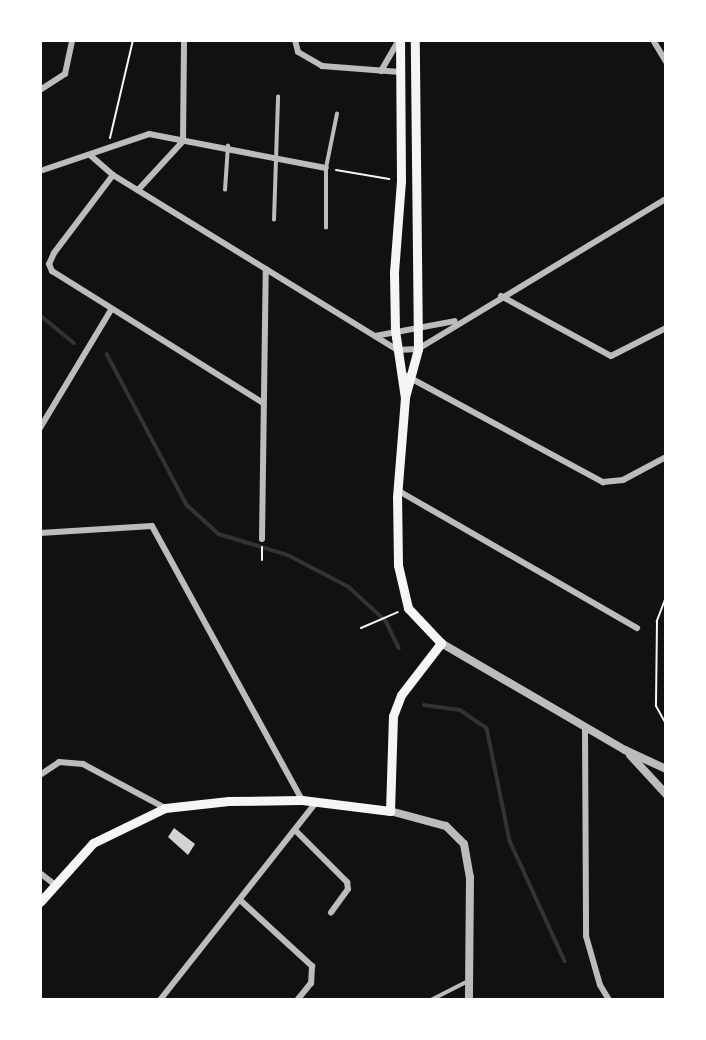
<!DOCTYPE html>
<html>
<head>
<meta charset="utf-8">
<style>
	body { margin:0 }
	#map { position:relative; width:706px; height:1040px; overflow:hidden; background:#111; font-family:"DejaVu Sans",sans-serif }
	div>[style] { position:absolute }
	.stream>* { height:3.5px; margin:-1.75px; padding:0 1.75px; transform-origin:1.75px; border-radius:1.75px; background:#333 }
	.building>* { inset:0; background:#d3d3d3 }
	.path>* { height:2px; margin:-1px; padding:0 1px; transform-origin:1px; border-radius:1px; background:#f5f5f5 }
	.service>* { height:3.5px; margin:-1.75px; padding:0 1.75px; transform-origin:1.75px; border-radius:1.75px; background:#bcbcbc }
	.minor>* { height:6px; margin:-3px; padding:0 3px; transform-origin:3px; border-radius:3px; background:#bcbcbc }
	.tertiary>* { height:8px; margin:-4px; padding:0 4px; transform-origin:4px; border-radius:4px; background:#bcbcbc }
	.secondary>* { height:9px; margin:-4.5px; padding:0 4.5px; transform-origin:4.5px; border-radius:4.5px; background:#f5f5f5 }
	span { translate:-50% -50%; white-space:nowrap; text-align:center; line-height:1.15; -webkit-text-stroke:5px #fff; paint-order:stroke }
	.frame { position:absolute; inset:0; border:42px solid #fff; pointer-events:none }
</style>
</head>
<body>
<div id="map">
	<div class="stream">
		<i style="left:40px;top:315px;width:44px;rotate:39.5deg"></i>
		<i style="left:107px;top:354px;width:171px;rotate:62.1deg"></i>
		<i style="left:187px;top:505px;width:43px;rotate:42.2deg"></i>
		<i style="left:219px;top:534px;width:72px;rotate:16.9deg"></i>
		<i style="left:288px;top:555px;width:69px;rotate:27.7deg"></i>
		<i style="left:349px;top:587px;width:50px;rotate:42.6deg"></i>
		<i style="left:386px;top:621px;width:30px;rotate:64deg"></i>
		<i style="left:424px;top:705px;width:36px;rotate:8deg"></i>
		<i style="left:460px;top:710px;width:32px;rotate:34deg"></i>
		<i style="left:487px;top:728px;width:115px;rotate:78.5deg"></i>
		<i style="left:510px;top:841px;width:132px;rotate:65.4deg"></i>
	</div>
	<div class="building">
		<i style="clip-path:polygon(174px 828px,195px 844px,188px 855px,168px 837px)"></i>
	</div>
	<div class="path">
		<i style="left:110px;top:138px;width:101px;rotate:-76.8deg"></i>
		<i style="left:336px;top:170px;width:54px;rotate:9.6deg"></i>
		<i style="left:262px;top:560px;width:13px;rotate:-90deg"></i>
		<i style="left:666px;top:597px;width:26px;rotate:111deg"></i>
		<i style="left:657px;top:621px;width:85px;rotate:90.7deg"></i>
		<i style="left:656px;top:706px;width:21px;rotate:61deg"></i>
		<i style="left:361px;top:628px;width:40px;rotate:-23.4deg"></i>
	</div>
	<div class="service">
		<i style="left:225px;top:190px;width:44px;rotate:-86.1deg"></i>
		<i style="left:274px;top:220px;width:123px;rotate:-88.1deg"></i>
		<i style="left:326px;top:228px;width:60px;rotate:-90deg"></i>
		<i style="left:326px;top:168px;width:55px;rotate:-78.5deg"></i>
		<i style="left:431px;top:1000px;width:38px;rotate:-27deg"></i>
	</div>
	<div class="minor">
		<i style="left:295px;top:40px;width:12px;rotate:76deg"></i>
		<i style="left:298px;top:52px;width:28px;rotate:30deg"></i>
		<i style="left:322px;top:66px;width:78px;rotate:4.4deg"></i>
		<i style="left:653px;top:40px;width:26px;rotate:59deg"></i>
		<i style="left:381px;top:71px;width:34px;rotate:-60deg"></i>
		<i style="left:40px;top:90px;width:30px;rotate:-33deg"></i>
		<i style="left:65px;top:74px;width:35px;rotate:-78deg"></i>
		<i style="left:90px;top:155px;width:30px;rotate:41deg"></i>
		<i style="left:113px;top:175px;width:334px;rotate:31.6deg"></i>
		<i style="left:397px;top:350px;width:21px;rotate:-3deg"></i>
		<i style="left:418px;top:349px;width:290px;rotate:-31.2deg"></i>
		<i style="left:40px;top:171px;width:115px;rotate:-18.7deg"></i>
		<i style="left:149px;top:134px;width:180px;rotate:10.9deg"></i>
		<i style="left:113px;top:175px;width:98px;rotate:127.1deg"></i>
		<i style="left:54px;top:253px;width:12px;rotate:114deg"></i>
		<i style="left:49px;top:264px;width:8px;rotate:67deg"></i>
		<i style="left:52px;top:271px;width:249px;rotate:32deg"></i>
		<i style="left:138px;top:190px;width:67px;rotate:-47.4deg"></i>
		<i style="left:183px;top:141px;width:101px;rotate:-89.4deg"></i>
		<i style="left:501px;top:296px;width:125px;rotate:28.6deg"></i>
		<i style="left:611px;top:356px;width:62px;rotate:-27deg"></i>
		<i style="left:375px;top:336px;width:81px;rotate:-10.6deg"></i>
		<i style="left:401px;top:373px;width:230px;rotate:28.4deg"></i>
		<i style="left:603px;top:482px;width:20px;rotate:-6deg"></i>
		<i style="left:623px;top:480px;width:49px;rotate:-28.1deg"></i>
		<i style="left:40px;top:428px;width:138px;rotate:-59deg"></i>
		<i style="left:397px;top:490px;width:277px;rotate:29.9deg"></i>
		<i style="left:40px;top:533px;width:112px;rotate:-3.6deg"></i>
		<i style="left:152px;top:526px;width:312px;rotate:61.3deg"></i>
		<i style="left:262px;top:539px;width:270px;rotate:-89.2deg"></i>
		<i style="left:585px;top:728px;width:208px;rotate:89.7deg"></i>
		<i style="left:586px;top:936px;width:51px;rotate:74.1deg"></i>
		<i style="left:600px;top:985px;width:17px;rotate:59deg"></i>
		<i style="left:40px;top:775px;width:23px;rotate:-34deg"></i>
		<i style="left:59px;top:762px;width:24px;rotate:5deg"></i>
		<i style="left:83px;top:764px;width:93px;rotate:28.2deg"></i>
		<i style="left:295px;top:830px;width:74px;rotate:45deg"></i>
		<i style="left:347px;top:882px;width:7px;rotate:82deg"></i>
		<i style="left:348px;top:889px;width:29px;rotate:126deg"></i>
		<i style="left:40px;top:873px;width:18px;rotate:38deg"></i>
		<i style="left:240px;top:900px;width:98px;rotate:42.5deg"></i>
		<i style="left:312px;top:966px;width:17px;rotate:93deg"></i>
		<i style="left:311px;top:983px;width:22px;rotate:129deg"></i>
		<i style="left:160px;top:1000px;width:253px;rotate:-51.7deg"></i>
	</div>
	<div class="tertiary">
		<i style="left:441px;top:643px;width:213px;rotate:30.2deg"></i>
		<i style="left:625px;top:750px;width:45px;rotate:24.9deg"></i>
		<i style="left:630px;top:755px;width:53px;rotate:47.3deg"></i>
		<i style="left:390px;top:811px;width:58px;rotate:15deg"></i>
		<i style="left:446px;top:826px;width:25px;rotate:45deg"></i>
		<i style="left:464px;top:844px;width:34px;rotate:80deg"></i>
		<i style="left:470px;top:877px;width:123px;rotate:90.5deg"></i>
	</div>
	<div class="secondary">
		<i style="left:405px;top:397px;width:50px;rotate:-74.8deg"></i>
		<i style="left:418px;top:349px;width:309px;rotate:-90.6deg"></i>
		<i style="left:40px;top:902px;width:79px;rotate:-48.1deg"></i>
		<i style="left:93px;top:843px;width:80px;rotate:-25.9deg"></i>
		<i style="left:165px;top:808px;width:64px;rotate:-6.2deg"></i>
		<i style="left:229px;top:801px;width:73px;rotate:-0.8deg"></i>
		<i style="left:302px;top:800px;width:89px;rotate:7.1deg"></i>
		<i style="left:390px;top:811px;width:95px;rotate:-88.2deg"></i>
		<i style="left:393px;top:716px;width:22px;rotate:-69deg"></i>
		<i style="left:401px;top:695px;width:66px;rotate:-52.4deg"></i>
		<i style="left:441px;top:643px;width:48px;rotate:-133.3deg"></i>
		<i style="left:408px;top:608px;width:44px;rotate:-103.1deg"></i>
		<i style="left:398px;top:565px;width:68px;rotate:-90.8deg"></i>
		<i style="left:397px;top:497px;width:99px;rotate:-85.4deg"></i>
		<i style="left:405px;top:398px;width:69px;rotate:-98.4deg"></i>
		<i style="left:395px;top:330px;width:58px;rotate:-91deg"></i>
		<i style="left:394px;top:272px;width:91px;rotate:-85.6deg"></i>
		<i style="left:401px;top:181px;width:141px;rotate:-90.4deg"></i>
	</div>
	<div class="frame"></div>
</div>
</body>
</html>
